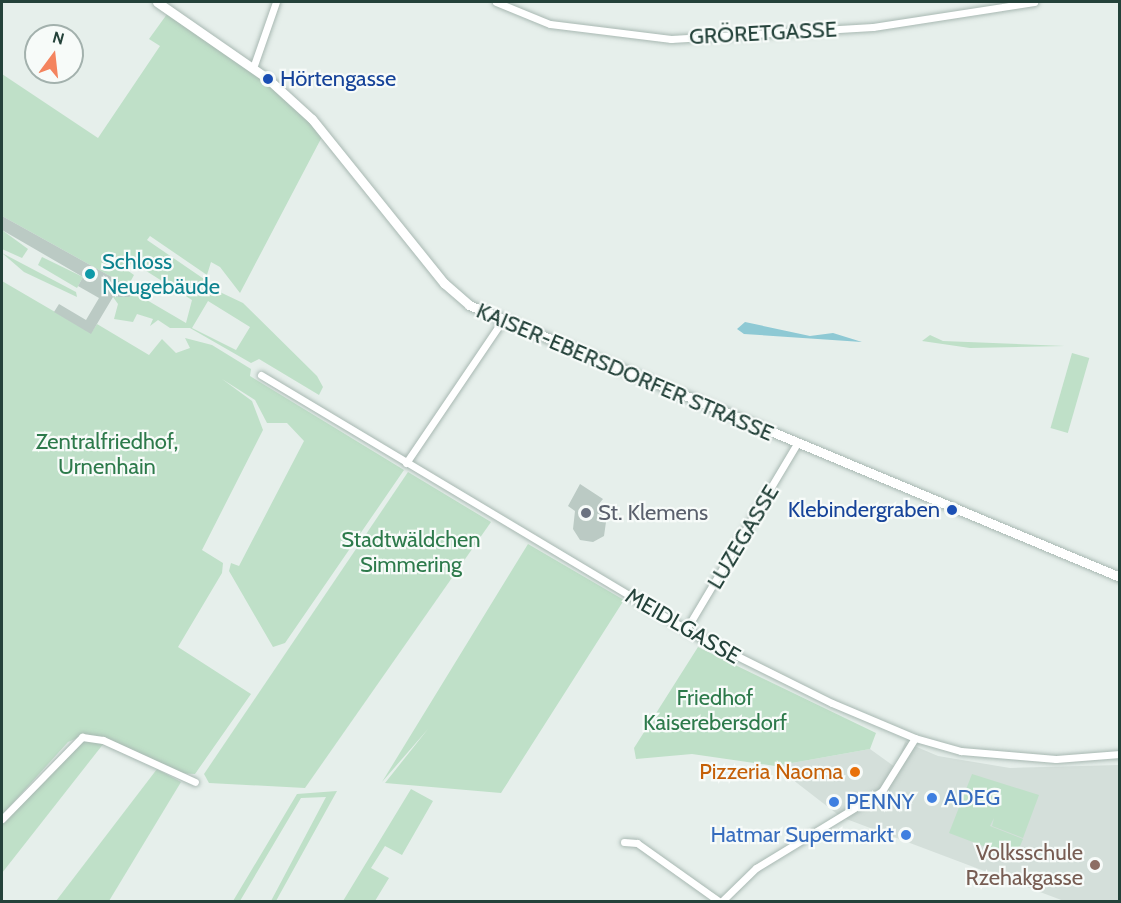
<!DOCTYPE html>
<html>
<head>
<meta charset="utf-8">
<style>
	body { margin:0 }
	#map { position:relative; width:1121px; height:903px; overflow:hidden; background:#e6efeb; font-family:Cabin,sans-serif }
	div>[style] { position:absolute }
	.built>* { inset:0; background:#d4dfda }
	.green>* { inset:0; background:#bfe0c8; transform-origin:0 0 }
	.water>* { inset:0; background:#8ec9d4 }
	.building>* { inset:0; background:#bbcac4 }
	.roads { filter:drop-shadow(0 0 2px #a8b8b2) drop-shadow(0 0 2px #a8b8b2) }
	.minor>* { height:7px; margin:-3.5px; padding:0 3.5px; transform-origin:3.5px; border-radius:3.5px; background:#fff }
	.secondary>* { height:9px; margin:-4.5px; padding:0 4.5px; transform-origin:4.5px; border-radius:4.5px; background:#fff }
	.dots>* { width:16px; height:16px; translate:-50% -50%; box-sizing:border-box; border:3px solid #f7fbf9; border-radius:50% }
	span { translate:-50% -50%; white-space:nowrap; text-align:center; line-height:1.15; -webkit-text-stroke:4.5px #f7fbf9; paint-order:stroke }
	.street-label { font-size:22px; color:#24423a }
	.transit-label { font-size:22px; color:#164399 }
	.left { translate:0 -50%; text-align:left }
	.right { translate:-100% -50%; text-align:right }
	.culture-label { font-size:22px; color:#0d838f }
	.park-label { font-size:22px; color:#2d7a4b }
	.worship-label { font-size:22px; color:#5b616d }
	.food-label { font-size:22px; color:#c56008 }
	.shop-label { font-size:22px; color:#366cbe }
	.education-label { font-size:22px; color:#785e54 }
	.frame { position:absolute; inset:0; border:3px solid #24423a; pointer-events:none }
	.north { position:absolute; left:24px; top:24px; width:60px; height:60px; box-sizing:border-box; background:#f7fbf9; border:2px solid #a3b1ad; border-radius:50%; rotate:15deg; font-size:16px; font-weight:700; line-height:24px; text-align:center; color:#24423a }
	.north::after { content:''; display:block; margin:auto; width:21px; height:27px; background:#f4845f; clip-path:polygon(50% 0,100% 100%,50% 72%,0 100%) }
</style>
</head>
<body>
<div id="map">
	<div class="built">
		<i style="clip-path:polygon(905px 742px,938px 756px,1010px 768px,1119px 765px,1119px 901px,1064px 901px,841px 817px,775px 766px,870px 749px,895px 767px)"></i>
	</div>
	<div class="green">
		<i style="clip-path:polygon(evenodd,170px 10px,253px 68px,324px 133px,240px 293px,220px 267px,211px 262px,207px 275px,150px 236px,147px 240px,204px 279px,203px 284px,243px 303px,317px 376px,323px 387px,319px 395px,259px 359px,251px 363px,190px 328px,170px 328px,158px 320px,150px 326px,153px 319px,137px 314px,133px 322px,114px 319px,118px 304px,113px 297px,130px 297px,128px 289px,186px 323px,192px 300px,132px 262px,127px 270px,134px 275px,128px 286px,2px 216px,2px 74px,98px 138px,160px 46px,149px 39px,170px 10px,208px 301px,250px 327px,236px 350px,192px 328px,208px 301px)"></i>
		<i style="clip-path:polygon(2px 230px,28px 249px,22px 258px,2px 249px)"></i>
		<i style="clip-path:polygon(2px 253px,76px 292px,77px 297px,24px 272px)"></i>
		<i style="clip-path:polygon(42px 257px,83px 277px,77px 288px,38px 265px)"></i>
		<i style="clip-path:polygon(2px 281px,91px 333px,97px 324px,149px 355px,162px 339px,176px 353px,190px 348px,185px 338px,212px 345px,251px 369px,250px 376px,404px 470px,285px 643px,273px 647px,229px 571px,231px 563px,239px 566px,304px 441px,287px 423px,267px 423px,255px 400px,222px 379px,252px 401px,263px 430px,202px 550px,223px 563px,222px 573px,178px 647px,251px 694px,195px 774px,176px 773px,87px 734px,68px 742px,2px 815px)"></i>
		<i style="clip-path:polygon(930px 335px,943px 341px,1065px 346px,970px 348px,922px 341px)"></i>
		<i style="left:1072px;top:353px;width:18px;height:78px;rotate:16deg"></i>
		<i style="clip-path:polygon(408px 472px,491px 522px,305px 788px,209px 783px,204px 774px)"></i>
		<i style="clip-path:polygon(528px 544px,624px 600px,501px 793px,385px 783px,428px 729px,382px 782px)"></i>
		<i style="clip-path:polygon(698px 647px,876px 733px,870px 749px,775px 766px,692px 754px,636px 759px,634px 748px)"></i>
		<i style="clip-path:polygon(92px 739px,104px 743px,2px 873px,2px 823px,78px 741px)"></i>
		<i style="clip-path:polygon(157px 769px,181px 782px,109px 901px,56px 901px)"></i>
		<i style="clip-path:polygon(972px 774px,1039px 795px,1023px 838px,992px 826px,994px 818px,990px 826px,1023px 839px,1015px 858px,949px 833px)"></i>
		<i style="clip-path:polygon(411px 789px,433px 801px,402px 855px,385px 846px,371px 868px,389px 878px,375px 901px,343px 901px)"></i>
		<i style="clip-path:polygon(337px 791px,276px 901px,271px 901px,326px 797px,301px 798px,240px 901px,233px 901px,297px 794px)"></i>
	</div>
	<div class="water">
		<i style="clip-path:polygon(745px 322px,810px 336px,833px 333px,862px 342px,744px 334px,737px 329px)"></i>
	</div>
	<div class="building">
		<i style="clip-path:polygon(2px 216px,128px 286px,130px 297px,113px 297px,91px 334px,54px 312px,59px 304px,86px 320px,99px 298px,78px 286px,83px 277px,2px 230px)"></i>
		<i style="clip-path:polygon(580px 484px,603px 499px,598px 505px,606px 522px,604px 536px,593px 542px,580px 540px,573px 529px,575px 511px,568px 506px)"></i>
	</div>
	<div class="roads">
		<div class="minor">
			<i style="left:496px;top:2px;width:58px;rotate:22.2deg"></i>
			<i style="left:550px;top:24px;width:122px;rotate:7.1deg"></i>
			<i style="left:671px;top:39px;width:202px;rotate:-3.4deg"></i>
			<i style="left:873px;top:27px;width:163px;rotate:-8.8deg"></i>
			<i style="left:253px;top:68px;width:70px;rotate:-70.8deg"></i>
			<i style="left:261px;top:375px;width:510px;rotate:30.89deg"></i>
			<i style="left:699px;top:637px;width:148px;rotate:26.4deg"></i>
			<i style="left:832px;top:703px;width:90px;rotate:22.9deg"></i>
			<i style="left:915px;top:738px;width:48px;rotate:15.8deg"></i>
			<i style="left:961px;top:751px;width:95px;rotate:4.8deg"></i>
			<i style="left:1056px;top:759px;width:64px;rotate:-4.5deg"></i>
			<i style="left:406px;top:463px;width:171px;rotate:-55.9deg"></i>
			<i style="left:687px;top:628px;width:213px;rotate:-59.2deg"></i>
			<i style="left:2px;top:819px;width:115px;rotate:-45.7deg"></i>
			<i style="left:82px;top:737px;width:21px;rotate:8deg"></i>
			<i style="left:103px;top:740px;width:101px;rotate:24.5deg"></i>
			<i style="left:624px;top:842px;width:13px;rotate:4deg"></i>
			<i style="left:637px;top:843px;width:102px;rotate:35.4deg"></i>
			<i style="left:721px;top:902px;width:49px;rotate:-44.2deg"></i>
			<i style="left:756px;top:868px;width:148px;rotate:-31.4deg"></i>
			<i style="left:882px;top:791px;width:62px;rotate:-58.1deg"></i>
		</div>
		<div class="secondary">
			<i style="left:157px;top:2px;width:135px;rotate:34.7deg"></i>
			<i style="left:268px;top:79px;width:59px;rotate:42.3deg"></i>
			<i style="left:312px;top:119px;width:211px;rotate:51.2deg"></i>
			<i style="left:444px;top:283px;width:33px;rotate:41deg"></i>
			<i style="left:469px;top:305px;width:706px;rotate:22.68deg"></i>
		</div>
	</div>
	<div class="dots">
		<i style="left:268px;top:79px;background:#1a4fb4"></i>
		<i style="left:90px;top:274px;background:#0f9aa8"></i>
		<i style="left:952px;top:510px;background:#1a4fb4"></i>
		<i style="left:586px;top:513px;background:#6b7280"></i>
		<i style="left:855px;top:772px;background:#e8710a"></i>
		<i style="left:932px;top:798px;background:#3f7fe0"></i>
		<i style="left:834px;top:802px;background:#3f7fe0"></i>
		<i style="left:906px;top:835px;background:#3f7fe0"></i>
		<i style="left:1095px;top:865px;background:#8d6e63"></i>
	</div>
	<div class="street-label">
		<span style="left:763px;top:33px;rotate:-3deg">GRÖRETGASSE</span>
		<span style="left:625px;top:372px;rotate:23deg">KAISER-EBERSDORFER STRASSE</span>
		<span style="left:743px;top:537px;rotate:-59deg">LUZEGASSE</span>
		<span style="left:683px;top:626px;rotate:30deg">MEIDLGASSE</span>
	</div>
	<div class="transit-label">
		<span class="left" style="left:280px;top:79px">Hörtengasse</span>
		<span class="right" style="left:940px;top:510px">Klebindergraben</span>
	</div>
	<div class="culture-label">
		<span class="left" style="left:102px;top:274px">Schloss<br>Neugebäude</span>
	</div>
	<div class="park-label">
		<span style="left:107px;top:454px">Zentralfriedhof,<br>Urnenhain</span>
		<span style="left:411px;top:552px">Stadtwäldchen<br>Simmering</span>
		<span style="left:715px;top:710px">Friedhof<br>Kaiserebersdorf</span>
	</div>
	<div class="worship-label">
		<span class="left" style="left:598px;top:513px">St. Klemens</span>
	</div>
	<div class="food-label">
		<span class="right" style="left:843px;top:772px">Pizzeria Naoma</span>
	</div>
	<div class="shop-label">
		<span class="left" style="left:944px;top:798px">ADEG</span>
		<span class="left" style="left:846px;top:802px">PENNY</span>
		<span class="right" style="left:894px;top:835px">Hatmar Supermarkt</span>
	</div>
	<div class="education-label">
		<span class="right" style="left:1083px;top:865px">Volksschule<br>Rzehakgasse</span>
	</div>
	<div class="frame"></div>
	<div class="north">N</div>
</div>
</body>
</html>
